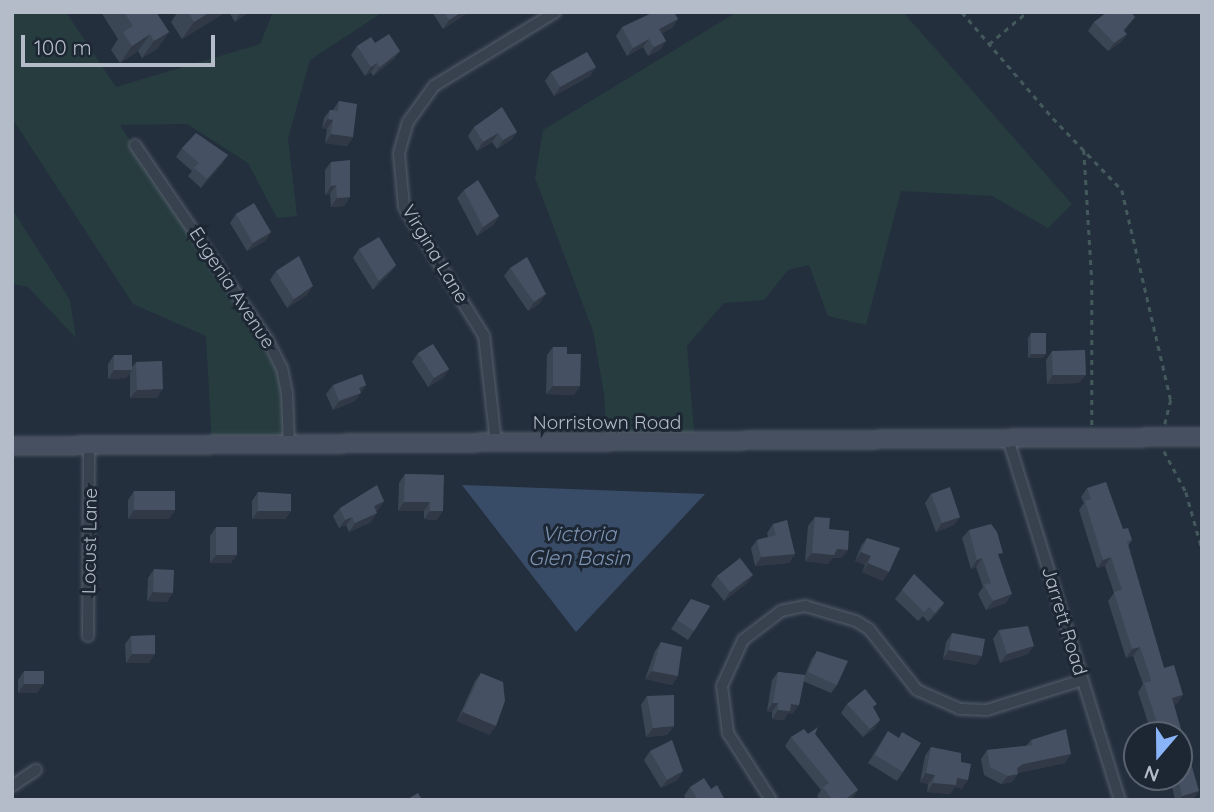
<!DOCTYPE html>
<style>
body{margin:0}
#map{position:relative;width:1214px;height:812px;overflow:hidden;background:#242f3e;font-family:Quicksand,sans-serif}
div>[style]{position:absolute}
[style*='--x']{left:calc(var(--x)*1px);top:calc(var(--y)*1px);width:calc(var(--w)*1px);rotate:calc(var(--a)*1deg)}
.green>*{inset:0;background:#263c3f}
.water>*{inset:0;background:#394c67}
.path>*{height:2.5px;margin-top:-1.25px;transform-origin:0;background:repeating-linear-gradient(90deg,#44595c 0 5px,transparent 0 10px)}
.roads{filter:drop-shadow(0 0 2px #565f6c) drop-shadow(0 0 2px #565f6c)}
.street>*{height:10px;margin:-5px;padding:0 5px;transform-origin:5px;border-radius:5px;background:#38414e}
.secondary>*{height:16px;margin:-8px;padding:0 8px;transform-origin:8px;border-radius:8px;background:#465061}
.wall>*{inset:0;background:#3b4654}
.shaded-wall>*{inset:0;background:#303945}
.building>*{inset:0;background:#455162}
span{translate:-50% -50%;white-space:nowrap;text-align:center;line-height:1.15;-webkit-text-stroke:6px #1d2633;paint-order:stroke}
.street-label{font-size:19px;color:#b4bcc9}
.water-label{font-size:21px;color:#7c92b1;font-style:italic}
.frame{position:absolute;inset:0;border:14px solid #b4bcc9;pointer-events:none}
.north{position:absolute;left:1123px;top:721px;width:70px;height:70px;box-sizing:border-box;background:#1d2633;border:2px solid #59626f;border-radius:50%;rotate:200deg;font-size:19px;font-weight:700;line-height:28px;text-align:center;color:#b4bcc9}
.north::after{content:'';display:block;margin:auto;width:24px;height:32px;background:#8ab4f8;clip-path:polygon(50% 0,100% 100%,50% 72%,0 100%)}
.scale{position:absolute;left:21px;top:35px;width:194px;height:32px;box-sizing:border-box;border:4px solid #b4bcc9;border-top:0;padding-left:9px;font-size:21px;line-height:24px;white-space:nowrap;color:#b4bcc9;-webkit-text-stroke:5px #1d2633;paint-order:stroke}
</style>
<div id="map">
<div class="green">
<div style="clip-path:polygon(12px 12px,66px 12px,116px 87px,260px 44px,273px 12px,383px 12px,310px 60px,288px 138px,297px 216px,277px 218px,248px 163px,187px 124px,120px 125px,285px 383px,283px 446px,212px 446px,206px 336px,133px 304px,12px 118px)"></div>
<div style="clip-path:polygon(737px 12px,903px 12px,1072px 204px,1048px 228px,992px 196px,901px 191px,866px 325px,828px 316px,809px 265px,788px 270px,764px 300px,724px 303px,687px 346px,695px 443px,607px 444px,604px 394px,593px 331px,535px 178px,543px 130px)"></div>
<div style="clip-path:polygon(12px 209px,70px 300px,76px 338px,28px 287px,12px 284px)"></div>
</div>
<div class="water">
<div style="clip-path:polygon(462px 485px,705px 494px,576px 632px)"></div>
</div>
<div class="path">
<div style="--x:962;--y:12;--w:140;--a:49.4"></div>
<div style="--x:1053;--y:118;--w:100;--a:46.2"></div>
<div style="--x:1122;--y:190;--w:216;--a:76.9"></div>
<div style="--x:1171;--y:400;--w:25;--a:104"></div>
<div style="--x:989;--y:44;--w:50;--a:-40.1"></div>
<div style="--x:1084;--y:150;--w:130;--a:86.5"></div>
<div style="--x:1092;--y:280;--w:145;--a:90"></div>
<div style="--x:1164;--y:451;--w:47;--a:61.8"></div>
<div style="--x:1186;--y:492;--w:59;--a:74.3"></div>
</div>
<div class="roads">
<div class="street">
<div style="--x:135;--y:145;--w:237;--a:55.8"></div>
<div style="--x:268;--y:341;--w:30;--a:63"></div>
<div style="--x:282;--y:368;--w:25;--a:79"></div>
<div style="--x:287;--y:393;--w:53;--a:87.8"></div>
<div style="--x:1009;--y:442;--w:375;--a:72.8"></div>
<div style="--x:496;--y:444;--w:109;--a:-96.3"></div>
<div style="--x:484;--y:336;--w:152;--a:-121.8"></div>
<div style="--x:404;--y:207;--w:54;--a:-95.3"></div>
<div style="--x:399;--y:153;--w:32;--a:-74"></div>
<div style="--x:408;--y:122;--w:44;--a:-54.2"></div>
<div style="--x:434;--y:86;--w:142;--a:-31.4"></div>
<div style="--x:88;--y:636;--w:189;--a:-89.7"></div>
<div style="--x:12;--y:786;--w:29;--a:-34"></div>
<div style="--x:771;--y:800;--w:80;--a:-122.7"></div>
<div style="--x:728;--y:733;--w:47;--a:-97.3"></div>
<div style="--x:722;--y:686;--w:51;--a:-65.5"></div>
<div style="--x:743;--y:640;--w:48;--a:-37.3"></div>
<div style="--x:781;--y:611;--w:25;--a:-12"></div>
<div style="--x:805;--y:606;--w:53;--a:16.4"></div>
<div style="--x:856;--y:621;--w:15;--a:32"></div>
<div style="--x:869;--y:629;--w:78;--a:51.8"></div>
<div style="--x:917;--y:690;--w:47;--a:23.8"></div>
<div style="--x:960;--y:709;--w:27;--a:2"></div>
<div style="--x:987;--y:710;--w:100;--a:-17.5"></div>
</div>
<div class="secondary">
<div style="--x:12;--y:446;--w:1190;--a:-0.43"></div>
</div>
</div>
<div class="wall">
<div style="clip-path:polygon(101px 12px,156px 12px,169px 32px,157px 49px,142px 58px,138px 51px,120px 63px,111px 50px,118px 39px)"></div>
<div style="clip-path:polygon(176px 12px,226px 12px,182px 39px,171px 22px,177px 13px)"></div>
<div style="clip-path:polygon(229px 12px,249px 12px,235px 22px)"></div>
<div style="clip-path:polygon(432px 12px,469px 12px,443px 29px)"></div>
<div style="clip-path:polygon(1135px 17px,1124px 31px,1127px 34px,1121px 42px,1108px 51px,1088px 31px,1094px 22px)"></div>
<div style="clip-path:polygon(678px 19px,672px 28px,662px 33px,666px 41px,660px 50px,648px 56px,643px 47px,627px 56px,616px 36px,622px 27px)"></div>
<div style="clip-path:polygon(375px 43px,400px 51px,394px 59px,373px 76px,371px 72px,365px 76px,351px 55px,357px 46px)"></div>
<div style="clip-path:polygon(596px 67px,590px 76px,554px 96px,545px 81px,551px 72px)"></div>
<div style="clip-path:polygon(339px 101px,353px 137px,347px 146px,325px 143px,327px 129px,322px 128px,324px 118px,330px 110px,333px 110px)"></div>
<div style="clip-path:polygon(474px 127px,517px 132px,511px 140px,497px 149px,492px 142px,477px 151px,468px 136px)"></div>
<div style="clip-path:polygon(182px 148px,228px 155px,222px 164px,201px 188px,188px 176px,192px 171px,176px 157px)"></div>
<div style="clip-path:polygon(331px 162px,350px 197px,344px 206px,331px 207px,330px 194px,325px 195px,325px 170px)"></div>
<div style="clip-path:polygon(464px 190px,499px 216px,493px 225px,477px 236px,457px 198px)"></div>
<div style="clip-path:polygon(236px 214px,271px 232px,265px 241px,247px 251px,230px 223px)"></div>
<div style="clip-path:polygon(359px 249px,396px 265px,390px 273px,373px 290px,353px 258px)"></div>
<div style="clip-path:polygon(510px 268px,540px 303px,528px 311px,504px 276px)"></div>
<div style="clip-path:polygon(276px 271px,307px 295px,287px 308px,270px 280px)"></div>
<div style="clip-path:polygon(1031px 333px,1043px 358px,1028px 358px,1028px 338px)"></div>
<div style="clip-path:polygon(553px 347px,567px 354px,580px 386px,574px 395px,546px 394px,547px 355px)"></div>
<div style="clip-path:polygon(1052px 351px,1079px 383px,1047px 384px,1046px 360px)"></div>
<div style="clip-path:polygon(418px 353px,449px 369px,443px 378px,428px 387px,412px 362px)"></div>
<div style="clip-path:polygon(114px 355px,132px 367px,136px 362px,157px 398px,130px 398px,130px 373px,126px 378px,108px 379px,108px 364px)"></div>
<div style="clip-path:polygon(333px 385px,366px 385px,355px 401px,333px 410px,326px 394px)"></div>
<div style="clip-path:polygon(405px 474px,444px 475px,437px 520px,424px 519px,424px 511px,398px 511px,399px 483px)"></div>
<div style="clip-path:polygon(1087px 488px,1132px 540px,1128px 546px,1164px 668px,1177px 704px,1174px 705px,1193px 800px,1175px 800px,1170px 777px,1179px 777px,1179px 735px,1152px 735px,1138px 692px,1143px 684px,1142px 681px,1133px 656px,1126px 658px,1108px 601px,1114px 593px,1105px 566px,1097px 568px,1079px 510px,1084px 503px,1081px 497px)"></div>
<div style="clip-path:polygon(134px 491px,175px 510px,169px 519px,128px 519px,128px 500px)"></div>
<div style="clip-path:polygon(258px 492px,291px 511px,285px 519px,252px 519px,252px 501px)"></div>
<div style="clip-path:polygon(931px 494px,960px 517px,954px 525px,936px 532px,925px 503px)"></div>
<div style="clip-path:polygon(384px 501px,378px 510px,376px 511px,371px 522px,349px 532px,346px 525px,339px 528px,333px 516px,340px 508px)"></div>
<div style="clip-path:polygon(815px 517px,829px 529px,842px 558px,832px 558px,828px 564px,805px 561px,808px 526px)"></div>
<div style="clip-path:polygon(773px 524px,795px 554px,789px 563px,755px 566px,751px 548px,757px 540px,768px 537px,767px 533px)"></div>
<div style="clip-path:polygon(216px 527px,231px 563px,210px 563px,210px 536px)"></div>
<div style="clip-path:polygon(969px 530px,999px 558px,1006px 603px,986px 610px,978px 594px,983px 587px,976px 567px,971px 569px,962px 538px)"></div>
<div style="clip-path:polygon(867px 538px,883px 581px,862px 572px,865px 565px,855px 561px,861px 546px)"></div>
<div style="clip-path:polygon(154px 569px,167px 602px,147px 601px,148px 578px)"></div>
<div style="clip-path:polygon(914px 574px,944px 603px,938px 612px,928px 622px,923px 616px,918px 621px,895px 599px)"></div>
<div style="clip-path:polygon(717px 576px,747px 583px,724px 601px,711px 585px)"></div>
<div style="clip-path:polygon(691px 599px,710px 606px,688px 640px,671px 629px)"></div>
<div style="clip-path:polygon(999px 630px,1028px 654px,1000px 663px,993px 639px)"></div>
<div style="clip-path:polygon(952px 633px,982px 656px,976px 665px,943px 659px,946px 642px)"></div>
<div style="clip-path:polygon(131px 636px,149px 663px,126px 663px,125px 644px)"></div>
<div style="clip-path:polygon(661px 642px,678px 676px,672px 685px,645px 679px,655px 651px)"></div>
<div style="clip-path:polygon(817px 651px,837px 685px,831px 693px,803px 681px,799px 705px,792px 714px,788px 713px,784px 720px,772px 719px,772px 712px,767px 711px,772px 680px,778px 672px,805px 675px,811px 660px)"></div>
<div style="clip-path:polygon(24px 671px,37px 693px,18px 693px,18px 680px)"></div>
<div style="clip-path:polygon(481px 673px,490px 735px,457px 721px,475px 681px)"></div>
<div style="clip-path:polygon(647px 696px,674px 726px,667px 735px,646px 737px,641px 705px)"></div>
<div style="clip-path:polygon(847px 704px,874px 709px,880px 720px,874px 729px,863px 737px,841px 713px)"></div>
<div style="clip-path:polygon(888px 731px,903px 772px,897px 781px,868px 763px)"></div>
<div style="clip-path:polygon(808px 734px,815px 734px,858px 790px,851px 800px,820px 800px,817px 796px,821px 790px,785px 746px,791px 737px)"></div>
<div style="clip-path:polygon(1031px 740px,1065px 763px,1018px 773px,1012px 782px,1001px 784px,984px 775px,981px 759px,987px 750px,1026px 746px)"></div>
<div style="clip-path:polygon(931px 747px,962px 789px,955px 787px,950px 794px,927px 792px,928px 784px,920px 782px,925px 756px)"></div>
<div style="clip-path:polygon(650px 751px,683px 771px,677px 780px,661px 788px,644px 760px)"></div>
<div style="clip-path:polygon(690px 787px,711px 789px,725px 800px,687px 800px,684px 796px)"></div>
</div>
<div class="shaded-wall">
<div style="clip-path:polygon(210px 12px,226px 12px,182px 39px,194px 22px)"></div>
<div style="clip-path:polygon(241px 12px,249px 12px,235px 22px)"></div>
<div style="clip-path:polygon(462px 12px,469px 12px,443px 29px,449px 20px)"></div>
<div style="clip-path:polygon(678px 19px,672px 28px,653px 38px,659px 29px)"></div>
<div style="clip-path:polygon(169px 32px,157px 49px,142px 58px,154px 41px)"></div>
<div style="clip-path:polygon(150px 34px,138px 51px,120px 63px,132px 46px)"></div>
<div style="clip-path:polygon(1127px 34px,1121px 42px,1108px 51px,1114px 43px)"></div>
<div style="clip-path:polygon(649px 39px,643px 47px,627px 56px,633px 48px)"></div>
<div style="clip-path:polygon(666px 41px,660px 50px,648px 56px,654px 47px)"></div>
<div style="clip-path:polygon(400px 51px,394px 59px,373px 76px,380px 67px)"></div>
<div style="clip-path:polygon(377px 63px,371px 72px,365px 76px,371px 67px)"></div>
<div style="clip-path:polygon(596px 67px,590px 76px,554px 96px,560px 87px)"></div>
<div style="clip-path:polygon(328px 119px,333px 120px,327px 129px,322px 128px)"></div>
<div style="clip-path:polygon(517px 132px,511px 140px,497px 149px,503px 140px)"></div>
<div style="clip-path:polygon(498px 133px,492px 142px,477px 151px,483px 142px)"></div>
<div style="clip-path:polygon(331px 134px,353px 137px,347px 146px,325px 143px)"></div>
<div style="clip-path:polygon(228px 155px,222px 164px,201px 188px,207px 179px)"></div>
<div style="clip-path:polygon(336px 185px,330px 194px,325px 195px,331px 186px)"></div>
<div style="clip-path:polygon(350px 197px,344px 206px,331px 207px,337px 198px)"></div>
<div style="clip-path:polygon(499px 216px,493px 225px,477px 236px,483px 227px)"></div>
<div style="clip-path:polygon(271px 232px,265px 241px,247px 251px,253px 243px)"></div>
<div style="clip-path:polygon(396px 265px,390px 273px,373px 290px,379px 281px)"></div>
<div style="clip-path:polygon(313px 286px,307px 295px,287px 308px,294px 299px)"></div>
<div style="clip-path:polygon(546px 294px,540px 303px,528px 311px,534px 302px)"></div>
<div style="clip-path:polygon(1031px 354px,1046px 354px,1043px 358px,1028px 358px)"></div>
<div style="clip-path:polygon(449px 369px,443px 378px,428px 387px,434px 378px)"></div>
<div style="clip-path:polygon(114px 370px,132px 370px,126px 378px,108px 379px)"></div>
<div style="clip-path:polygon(1053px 375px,1086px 375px,1079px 383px,1047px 384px)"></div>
<div style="clip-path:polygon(366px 385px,355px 401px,333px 410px,339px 401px,359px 388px)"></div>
<div style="clip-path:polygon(553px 386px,580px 386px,574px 395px,546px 394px)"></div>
<div style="clip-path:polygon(163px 389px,157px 398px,130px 398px,137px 390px)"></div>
<div style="clip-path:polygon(384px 501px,378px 510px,367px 515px,374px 506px)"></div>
<div style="clip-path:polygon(404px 502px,430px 502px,424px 511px,398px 511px)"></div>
<div style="clip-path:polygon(134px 510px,175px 510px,169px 519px,128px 519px)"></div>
<div style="clip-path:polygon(258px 511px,291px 511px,285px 519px,252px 519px)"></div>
<div style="clip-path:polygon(430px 511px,443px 511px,437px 520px,424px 519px)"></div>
<div style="clip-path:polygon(377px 513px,371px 522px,349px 532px,355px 523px)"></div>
<div style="clip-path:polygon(352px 517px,346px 525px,339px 528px,345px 520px)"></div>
<div style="clip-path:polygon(960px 517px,954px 525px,936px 532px,942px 523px)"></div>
<div style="clip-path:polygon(837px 549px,848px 550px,842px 558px,832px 558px,828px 564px,805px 561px,812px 553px)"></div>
<div style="clip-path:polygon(861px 552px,871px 556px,865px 565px,855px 561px)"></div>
<div style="clip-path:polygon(795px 554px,789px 563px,755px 566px,761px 557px)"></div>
<div style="clip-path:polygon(216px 555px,237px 555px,231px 563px,210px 563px)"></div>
<div style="clip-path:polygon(1111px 557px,1105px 566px,1097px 568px,1103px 560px)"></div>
<div style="clip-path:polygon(982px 558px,976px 567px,971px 569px,977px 560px)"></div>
<div style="clip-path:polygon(868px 563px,889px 572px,883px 581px,862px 572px)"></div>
<div style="clip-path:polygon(753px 575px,747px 583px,724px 601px,730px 592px)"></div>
<div style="clip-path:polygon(153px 592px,173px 593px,167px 602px,147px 601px)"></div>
<div style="clip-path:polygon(1012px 594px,1006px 603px,986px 610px,993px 601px)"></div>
<div style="clip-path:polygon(944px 603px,938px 612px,928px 622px,935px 613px)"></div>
<div style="clip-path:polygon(1034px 646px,1028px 654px,1000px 663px,1007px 654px)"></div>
<div style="clip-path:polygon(1140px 647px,1133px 656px,1126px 658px,1132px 649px)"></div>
<div style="clip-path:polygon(949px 650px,982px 656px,976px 665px,943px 659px)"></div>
<div style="clip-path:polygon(132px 654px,155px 654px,149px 663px,126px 663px)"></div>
<div style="clip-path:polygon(652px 671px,678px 676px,672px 685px,645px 679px)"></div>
<div style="clip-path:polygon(24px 684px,44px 684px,37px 693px,18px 693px)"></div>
<div style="clip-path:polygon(1183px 695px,1177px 704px,1166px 707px,1172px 698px)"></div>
<div style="clip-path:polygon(773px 703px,778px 703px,772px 712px,767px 711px)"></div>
<div style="clip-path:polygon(791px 704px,799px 705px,792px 714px,788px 713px,784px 720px,772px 719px,778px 710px)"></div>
<div style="clip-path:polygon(463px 712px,496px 726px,490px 735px,457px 721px)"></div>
<div style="clip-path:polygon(880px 720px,874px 729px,863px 737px,870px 729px)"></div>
<div style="clip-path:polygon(674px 726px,667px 735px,646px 737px,653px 728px)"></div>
<div style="clip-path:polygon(1071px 754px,1065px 763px,1017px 773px,1012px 782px,1001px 784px,1008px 776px,1023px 764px)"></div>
<div style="clip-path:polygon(683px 771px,677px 780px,661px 788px,667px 780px)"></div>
<div style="clip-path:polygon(926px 773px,935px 775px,928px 784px,920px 782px)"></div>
<div style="clip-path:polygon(957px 778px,968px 780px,962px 789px,955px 787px,950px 794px,927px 792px,933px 783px)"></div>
<div style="clip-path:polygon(858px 790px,851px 800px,844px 800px)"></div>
<div style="clip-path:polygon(1199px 791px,1193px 800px,1179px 800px,1182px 796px)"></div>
</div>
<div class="building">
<div style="clip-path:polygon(124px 12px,156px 12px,169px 32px,154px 41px,150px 34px,132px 46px,123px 32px,133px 26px)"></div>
<div style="clip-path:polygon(188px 12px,210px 12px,194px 22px)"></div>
<div style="clip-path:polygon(444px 12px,462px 12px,449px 20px)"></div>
<div style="clip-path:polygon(654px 12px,674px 12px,678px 19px,659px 29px,666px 41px,654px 47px,649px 39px,633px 48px,622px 27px)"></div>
<div style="clip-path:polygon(1107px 12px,1131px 12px,1135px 17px,1123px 30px,1127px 34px,1114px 43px,1094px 22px)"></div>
<div style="clip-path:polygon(389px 34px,400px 51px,380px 67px,377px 63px,371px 67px,357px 46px,371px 37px,375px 43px)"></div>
<div style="clip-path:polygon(587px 52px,596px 67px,560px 87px,551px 72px)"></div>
<div style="clip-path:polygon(339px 101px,357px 104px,353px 137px,331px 134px,333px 120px,328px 119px,330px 110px,338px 111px)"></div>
<div style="clip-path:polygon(502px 107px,517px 132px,503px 140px,498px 133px,483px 142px,474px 127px)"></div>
<div style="clip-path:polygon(196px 133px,228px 155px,207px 179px,194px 168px,199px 163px,182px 148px)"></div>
<div style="clip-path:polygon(350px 160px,350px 197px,337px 198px,336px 185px,331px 186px,331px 162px)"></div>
<div style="clip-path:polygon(478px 180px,499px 216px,483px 227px,464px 190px)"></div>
<div style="clip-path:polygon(254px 203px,271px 232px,253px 243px,236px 214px)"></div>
<div style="clip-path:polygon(379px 237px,396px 265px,379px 281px,359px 249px)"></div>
<div style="clip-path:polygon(299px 256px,313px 286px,294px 299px,276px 271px)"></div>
<div style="clip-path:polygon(527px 257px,546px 294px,534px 302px,510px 268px)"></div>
<div style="clip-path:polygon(1031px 333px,1046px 333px,1046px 354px,1031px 354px)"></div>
<div style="clip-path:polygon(433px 344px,449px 369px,434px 378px,418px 353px)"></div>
<div style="clip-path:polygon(553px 347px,567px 347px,567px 354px,581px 354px,580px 386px,553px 386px)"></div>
<div style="clip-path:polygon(1085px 350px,1086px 375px,1053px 375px,1052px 351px)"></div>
<div style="clip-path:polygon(114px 355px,132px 355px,132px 370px,114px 370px)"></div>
<div style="clip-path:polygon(162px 361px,163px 389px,137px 390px,136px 362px)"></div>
<div style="clip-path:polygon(362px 374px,366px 385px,359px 388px,361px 393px,339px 401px,333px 385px)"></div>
<div style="clip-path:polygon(405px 474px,444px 475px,443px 511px,430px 511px,430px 502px,404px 502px)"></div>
<div style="clip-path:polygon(1106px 482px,1123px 529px,1128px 528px,1132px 540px,1127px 541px,1164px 668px,1174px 665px,1183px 695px,1172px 698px,1199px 791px,1182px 796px,1178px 777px,1179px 777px,1179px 735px,1161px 735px,1144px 683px,1151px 681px,1149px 673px,1140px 647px,1132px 649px,1114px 592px,1122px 590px,1111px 557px,1103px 560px,1085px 501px,1091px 499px,1087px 488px)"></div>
<div style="clip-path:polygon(377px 485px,384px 501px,374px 506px,377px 513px,355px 523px,352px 517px,345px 520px,340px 508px)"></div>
<div style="clip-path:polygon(950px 487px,960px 517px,942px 523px,931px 494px)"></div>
<div style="clip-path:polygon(134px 491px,175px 491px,175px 510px,134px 510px)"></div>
<div style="clip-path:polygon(258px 492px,291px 494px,291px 511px,258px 511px)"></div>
<div style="clip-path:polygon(815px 517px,830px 518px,829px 529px,849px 531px,848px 550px,837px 549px,834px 555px,812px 553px)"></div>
<div style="clip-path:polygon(787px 520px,795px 554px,761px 557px,757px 540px,776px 535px,773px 524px)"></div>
<div style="clip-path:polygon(991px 524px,997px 532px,1003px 553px,998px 554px,1012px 594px,993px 601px,984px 585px,991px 583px,982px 558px,977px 560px,969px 530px)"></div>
<div style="clip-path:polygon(216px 527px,237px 527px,237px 555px,216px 555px)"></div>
<div style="clip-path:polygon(867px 538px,900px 548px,889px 572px,868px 563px,871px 556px,861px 552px)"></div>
<div style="clip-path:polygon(740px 558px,753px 575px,730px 592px,717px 576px)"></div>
<div style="clip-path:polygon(154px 569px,174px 570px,173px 593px,153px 592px)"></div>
<div style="clip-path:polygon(914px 574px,944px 603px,935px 613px,929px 607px,924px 612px,902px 590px)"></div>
<div style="clip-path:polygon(691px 599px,710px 606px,694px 631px,677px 620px)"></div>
<div style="clip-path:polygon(1028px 626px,1034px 646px,1007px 654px,999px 630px)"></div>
<div style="clip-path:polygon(952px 633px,985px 639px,982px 656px,949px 650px)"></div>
<div style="clip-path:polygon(155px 635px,155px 654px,132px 654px,131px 636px)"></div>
<div style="clip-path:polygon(661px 642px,682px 647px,678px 676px,652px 671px)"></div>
<div style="clip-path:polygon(817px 651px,848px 661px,837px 685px,808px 672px)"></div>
<div style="clip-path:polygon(24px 671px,44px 671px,44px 684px,24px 684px)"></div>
<div style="clip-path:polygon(778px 672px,805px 675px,799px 705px,791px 704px,790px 711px,778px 710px,778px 703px,773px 703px)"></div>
<div style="clip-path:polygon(481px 673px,503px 682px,505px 701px,496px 726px,463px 712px)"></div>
<div style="clip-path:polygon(865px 689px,877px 704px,873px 707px,880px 720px,870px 729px,847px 704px)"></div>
<div style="clip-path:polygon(674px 695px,674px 726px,653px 728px,647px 696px)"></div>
<div style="clip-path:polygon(818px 727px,815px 734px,858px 790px,844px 800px,832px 800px,823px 787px,829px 783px,791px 737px,804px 729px,808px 734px)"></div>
<div style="clip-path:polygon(1066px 729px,1071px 754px,1023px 764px,1017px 768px,1018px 774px,1008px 776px,990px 767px,987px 750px,1033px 745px,1031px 740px)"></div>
<div style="clip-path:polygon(888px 731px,899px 738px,902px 732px,921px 743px,903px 772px,875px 755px)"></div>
<div style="clip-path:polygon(672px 740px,683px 771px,667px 780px,650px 751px)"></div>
<div style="clip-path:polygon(931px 747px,961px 753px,961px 762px,971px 764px,968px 780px,957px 778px,956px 785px,933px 783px,935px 775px,926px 773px)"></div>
<div style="clip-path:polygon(704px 778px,711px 789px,717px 785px,725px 800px,698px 800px,690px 787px)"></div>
<div style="clip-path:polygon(418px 793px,422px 800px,406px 800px)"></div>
</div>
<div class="street-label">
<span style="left:435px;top:254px;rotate:59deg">Virgina Lane</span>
<span style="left:232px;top:288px;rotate:57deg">Eugenia Avenue</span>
<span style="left:607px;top:423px">Norristown Road</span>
<span style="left:90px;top:541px;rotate:-89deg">Locust Lane</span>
<span style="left:1064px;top:621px;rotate:73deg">Jarrett Road</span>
</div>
<div class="water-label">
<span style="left:579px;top:545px">Victoria<br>Glen Basin</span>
</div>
<div class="frame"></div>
<div class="north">N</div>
<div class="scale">100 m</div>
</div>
